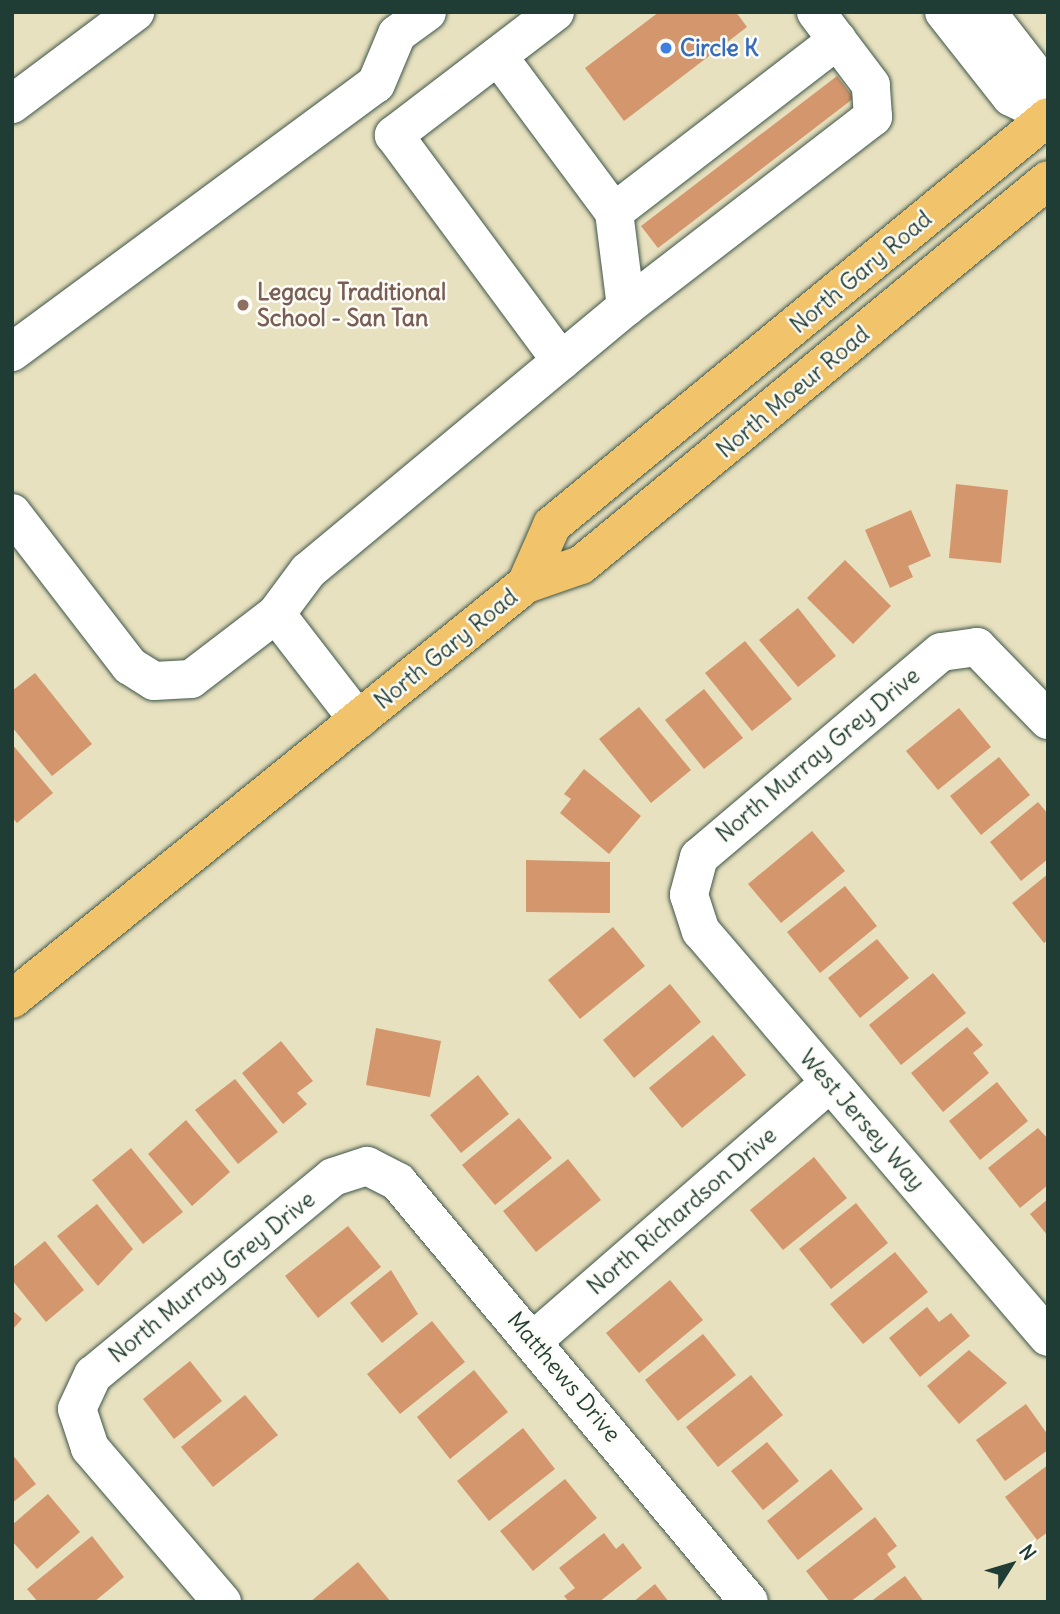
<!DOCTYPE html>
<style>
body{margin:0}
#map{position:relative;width:1060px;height:1614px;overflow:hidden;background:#e8e1bf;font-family:Delius,sans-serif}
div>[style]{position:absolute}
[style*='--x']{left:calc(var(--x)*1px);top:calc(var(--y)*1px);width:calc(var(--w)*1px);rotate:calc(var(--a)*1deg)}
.building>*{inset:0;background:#d3966d}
.roads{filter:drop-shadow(0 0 2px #3d5649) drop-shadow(0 0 2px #3d5649)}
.minor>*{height:38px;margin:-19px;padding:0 19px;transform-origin:19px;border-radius:19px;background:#fff}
.major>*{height:38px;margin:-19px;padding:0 19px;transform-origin:19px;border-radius:19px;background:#f1c36a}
.dots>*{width:19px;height:19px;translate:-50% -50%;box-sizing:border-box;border:4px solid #fdfcf7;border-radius:50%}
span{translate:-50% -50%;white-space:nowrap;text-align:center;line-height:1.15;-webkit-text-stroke:5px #fdfcf7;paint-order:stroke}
.shop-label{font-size:23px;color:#366cbe;font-weight:700}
.left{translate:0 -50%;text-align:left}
.street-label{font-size:23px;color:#1f3d34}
.education-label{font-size:23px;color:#785e54;font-weight:700}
.frame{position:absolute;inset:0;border:14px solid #1f3d34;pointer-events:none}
.north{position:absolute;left:976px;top:1530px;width:70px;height:70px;-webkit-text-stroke:5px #fdfcf7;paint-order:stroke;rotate:53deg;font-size:19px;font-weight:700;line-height:28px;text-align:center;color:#1f3d34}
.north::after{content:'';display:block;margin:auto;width:24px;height:32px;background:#1f3d34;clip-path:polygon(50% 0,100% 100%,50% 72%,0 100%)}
</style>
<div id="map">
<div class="building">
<div style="clip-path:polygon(659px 12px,736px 12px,747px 27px,624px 121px,585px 68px)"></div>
<div style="clip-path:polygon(837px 76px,854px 98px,658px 248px,641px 226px)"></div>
<div style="clip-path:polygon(956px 484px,1008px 490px,1001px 563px,949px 558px)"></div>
<div style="clip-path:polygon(911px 510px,931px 556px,908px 566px,913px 577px,890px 588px,865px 530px)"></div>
<div style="clip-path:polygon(845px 560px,891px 606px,853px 644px,807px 598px)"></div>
<div style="clip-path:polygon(798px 608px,836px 656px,798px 687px,759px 640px)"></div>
<div style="clip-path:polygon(745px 641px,792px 699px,752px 731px,705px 673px)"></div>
<div style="clip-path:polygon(35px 673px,92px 744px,52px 776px,12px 727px,12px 691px)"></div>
<div style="clip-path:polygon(704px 689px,743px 738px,704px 769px,665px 720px)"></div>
<div style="clip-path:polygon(639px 707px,691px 770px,651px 803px,599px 739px)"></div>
<div style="clip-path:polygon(959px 708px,991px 747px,938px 790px,906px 751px)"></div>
<div style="clip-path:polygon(12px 744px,53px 793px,17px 823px,12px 817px)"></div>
<div style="clip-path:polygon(999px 757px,1030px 795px,981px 835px,950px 796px)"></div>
<div style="clip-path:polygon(584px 769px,641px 816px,609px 854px,560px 813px,571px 799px,564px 794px)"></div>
<div style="clip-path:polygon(1038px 802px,1048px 814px,1048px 859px,1021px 881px,990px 842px)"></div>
<div style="clip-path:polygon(812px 831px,845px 871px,781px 923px,748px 884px)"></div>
<div style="clip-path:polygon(526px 860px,610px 862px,610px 913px,526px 912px)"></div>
<div style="clip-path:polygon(1048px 874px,1048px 940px,1044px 943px,1012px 903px)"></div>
<div style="clip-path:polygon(845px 886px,877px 926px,820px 973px,787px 932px)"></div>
<div style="clip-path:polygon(613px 927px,645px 966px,580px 1019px,548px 980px)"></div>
<div style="clip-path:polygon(877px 939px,909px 978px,860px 1018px,828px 978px)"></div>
<div style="clip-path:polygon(933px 973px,966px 1013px,901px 1065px,869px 1025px)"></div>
<div style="clip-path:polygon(670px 984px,701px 1022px,634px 1078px,603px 1040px)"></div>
<div style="clip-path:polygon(967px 1027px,983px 1045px,973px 1053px,989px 1073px,943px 1112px,911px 1073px)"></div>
<div style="clip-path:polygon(376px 1028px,441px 1041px,430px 1097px,366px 1085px)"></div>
<div style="clip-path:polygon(713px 1035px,746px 1075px,682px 1128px,649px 1088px)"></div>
<div style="clip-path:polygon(281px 1041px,313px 1081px,297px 1093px,307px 1104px,283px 1124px,242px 1073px)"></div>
<div style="clip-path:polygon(478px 1075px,509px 1114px,461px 1153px,430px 1115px)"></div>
<div style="clip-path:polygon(235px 1079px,278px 1132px,238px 1164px,195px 1110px)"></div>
<div style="clip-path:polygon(997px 1082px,1028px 1121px,980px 1160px,949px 1121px)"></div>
<div style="clip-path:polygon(519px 1118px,552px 1158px,495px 1205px,462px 1165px)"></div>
<div style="clip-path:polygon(186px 1120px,230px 1172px,192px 1206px,148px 1154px)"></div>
<div style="clip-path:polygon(1038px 1128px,1048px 1139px,1048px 1185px,1020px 1208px,988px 1168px)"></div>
<div style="clip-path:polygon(131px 1148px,183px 1212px,143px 1244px,92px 1180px)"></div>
<div style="clip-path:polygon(814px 1157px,847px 1198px,783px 1250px,750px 1210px)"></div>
<div style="clip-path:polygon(568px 1159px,601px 1200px,536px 1252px,503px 1211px)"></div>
<div style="clip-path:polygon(1048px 1199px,1048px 1236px,1030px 1214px)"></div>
<div style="clip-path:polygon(856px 1203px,888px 1243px,831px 1289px,799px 1249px)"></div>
<div style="clip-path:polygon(97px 1204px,133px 1249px,98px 1286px,57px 1236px)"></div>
<div style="clip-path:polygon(348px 1226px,381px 1267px,318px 1318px,285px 1276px)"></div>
<div style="clip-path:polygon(45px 1241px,84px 1290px,46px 1322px,12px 1280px,12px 1268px)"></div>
<div style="clip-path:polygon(895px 1252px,928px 1292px,863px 1344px,830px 1304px)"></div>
<div style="clip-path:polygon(391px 1270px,418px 1314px,382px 1343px,350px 1303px)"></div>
<div style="clip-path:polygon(670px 1280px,703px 1320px,639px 1373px,606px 1333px)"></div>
<div style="clip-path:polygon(927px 1307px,939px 1322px,951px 1313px,970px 1336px,920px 1377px,889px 1338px)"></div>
<div style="clip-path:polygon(12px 1310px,22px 1319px,12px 1330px)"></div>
<div style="clip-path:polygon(432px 1321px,465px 1362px,400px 1414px,367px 1374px)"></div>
<div style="clip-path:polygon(703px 1334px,736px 1375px,678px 1421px,645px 1380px)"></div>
<div style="clip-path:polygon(969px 1350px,1007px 1383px,959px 1424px,927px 1386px)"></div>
<div style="clip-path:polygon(190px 1361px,222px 1401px,174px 1439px,143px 1399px)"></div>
<div style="clip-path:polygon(474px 1370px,508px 1412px,450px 1459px,417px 1417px)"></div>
<div style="clip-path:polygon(751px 1375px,783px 1415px,718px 1467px,686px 1427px)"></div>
<div style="clip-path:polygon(245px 1395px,278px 1435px,213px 1487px,181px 1447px)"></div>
<div style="clip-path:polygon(1026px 1404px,1048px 1435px,1048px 1450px,1005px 1481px,976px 1440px)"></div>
<div style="clip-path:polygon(523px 1428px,555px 1469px,489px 1521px,457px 1481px)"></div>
<div style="clip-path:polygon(767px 1442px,799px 1481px,763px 1510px,731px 1471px)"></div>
<div style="clip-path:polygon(12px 1454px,36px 1484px,12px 1503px)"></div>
<div style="clip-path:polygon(1048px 1465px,1048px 1532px,1037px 1540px,1005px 1497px)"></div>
<div style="clip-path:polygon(831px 1469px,863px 1509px,798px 1560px,767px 1521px)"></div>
<div style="clip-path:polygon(565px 1479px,597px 1518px,533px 1571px,500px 1531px)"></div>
<div style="clip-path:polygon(48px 1494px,80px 1532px,37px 1569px,12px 1541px,12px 1525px)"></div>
<div style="clip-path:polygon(875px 1517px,897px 1546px,887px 1554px,896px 1567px,850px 1602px,830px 1602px,806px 1571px)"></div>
<div style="clip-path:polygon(604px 1533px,616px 1549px,623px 1543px,642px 1568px,599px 1602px,569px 1602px,564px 1596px,575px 1588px,559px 1568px)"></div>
<div style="clip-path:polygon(92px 1536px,124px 1577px,94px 1602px,38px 1602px,27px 1589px)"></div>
<div style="clip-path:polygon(358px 1562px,391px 1602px,310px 1602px)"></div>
<div style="clip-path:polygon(905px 1576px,924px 1602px,870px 1602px)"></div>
<div style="clip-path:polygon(655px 1584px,669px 1602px,633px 1602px)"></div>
</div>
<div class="roads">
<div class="minor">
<div style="--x:555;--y:12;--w:203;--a:142.6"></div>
<div style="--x:394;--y:135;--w:281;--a:53.5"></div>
<div style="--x:944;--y:12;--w:108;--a:51.8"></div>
<div style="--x:1011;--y:97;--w:41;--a:25.9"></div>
<div style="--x:987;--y:12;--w:78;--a:52.3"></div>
<div style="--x:1035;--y:74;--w:38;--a:70"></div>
<div style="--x:498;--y:56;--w:194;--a:53.4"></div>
<div style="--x:12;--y:104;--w:154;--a:-36.8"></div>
<div style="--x:626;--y:307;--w:312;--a:-37.6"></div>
<div style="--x:873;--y:117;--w:32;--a:-94"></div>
<div style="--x:871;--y:85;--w:56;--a:-127.1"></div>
<div style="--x:12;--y:352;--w:452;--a:-36.4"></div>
<div style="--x:376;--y:84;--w:54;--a:-67.2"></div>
<div style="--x:397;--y:34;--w:37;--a:-36"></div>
<div style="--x:12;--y:513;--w:193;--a:52.4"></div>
<div style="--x:130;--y:666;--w:28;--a:32"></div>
<div style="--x:154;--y:681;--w:37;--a:-3"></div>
<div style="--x:191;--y:679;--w:107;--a:-37.4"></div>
<div style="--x:358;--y:720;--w:134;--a:-127.7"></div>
<div style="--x:276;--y:614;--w:54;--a:-53.3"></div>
<div style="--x:308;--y:571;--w:413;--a:-39.7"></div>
<div style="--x:626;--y:307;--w:96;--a:-97.2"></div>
<div style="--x:614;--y:212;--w:282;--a:-37.6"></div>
<div style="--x:837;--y:40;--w:35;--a:-127"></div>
<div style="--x:1048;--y:720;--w:102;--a:-134.2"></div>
<div style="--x:977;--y:647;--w:36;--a:172"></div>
<div style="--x:941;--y:652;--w:317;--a:139.7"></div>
<div style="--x:699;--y:857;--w:39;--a:105"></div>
<div style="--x:689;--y:895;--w:38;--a:72"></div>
<div style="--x:701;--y:931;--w:534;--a:49.48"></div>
<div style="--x:534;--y:1340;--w:392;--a:-41"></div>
<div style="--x:222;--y:1602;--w:203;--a:-130.6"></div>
<div style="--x:90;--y:1448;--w:41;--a:-108.4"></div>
<div style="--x:77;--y:1409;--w:38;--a:-65"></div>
<div style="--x:93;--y:1375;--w:311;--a:-39.5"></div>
<div style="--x:333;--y:1177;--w:36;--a:-18"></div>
<div style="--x:367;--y:1166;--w:35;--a:27"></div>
<div style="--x:398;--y:1182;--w:547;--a:50.11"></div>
</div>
<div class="major">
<div style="--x:526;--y:584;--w:58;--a:-19.1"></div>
<div style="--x:581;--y:565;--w:605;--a:-39.5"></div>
<div style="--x:12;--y:999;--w:661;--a:-38.92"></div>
<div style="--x:526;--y:584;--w:64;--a:-66.2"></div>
<div style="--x:552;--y:525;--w:642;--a:-39.44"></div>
</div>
</div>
<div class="dots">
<div style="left:666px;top:48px;background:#3f7fe0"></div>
<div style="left:243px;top:305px;background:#8d6e63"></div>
</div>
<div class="shop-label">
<span class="left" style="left:680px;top:48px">Circle K</span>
</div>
<div class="street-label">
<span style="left:861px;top:272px;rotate:-40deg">North Gary Road</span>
<span style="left:793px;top:392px;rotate:-40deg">North Moeur Road</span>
<span style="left:446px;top:649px;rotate:-39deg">North Gary Road</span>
<span style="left:818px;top:755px;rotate:-40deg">North Murray Grey Drive</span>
<span style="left:862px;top:1120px;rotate:49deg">West Jersey Way</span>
<span style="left:682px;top:1211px;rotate:-41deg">North Richardson Drive</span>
<span style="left:212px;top:1277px;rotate:-39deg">North Murray Grey Drive</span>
<span style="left:564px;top:1377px;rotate:50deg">Matthews Drive</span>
</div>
<div class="education-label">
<span class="left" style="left:257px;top:305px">Legacy Traditional<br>School - San Tan</span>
</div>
<div class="frame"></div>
<div class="north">N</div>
</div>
